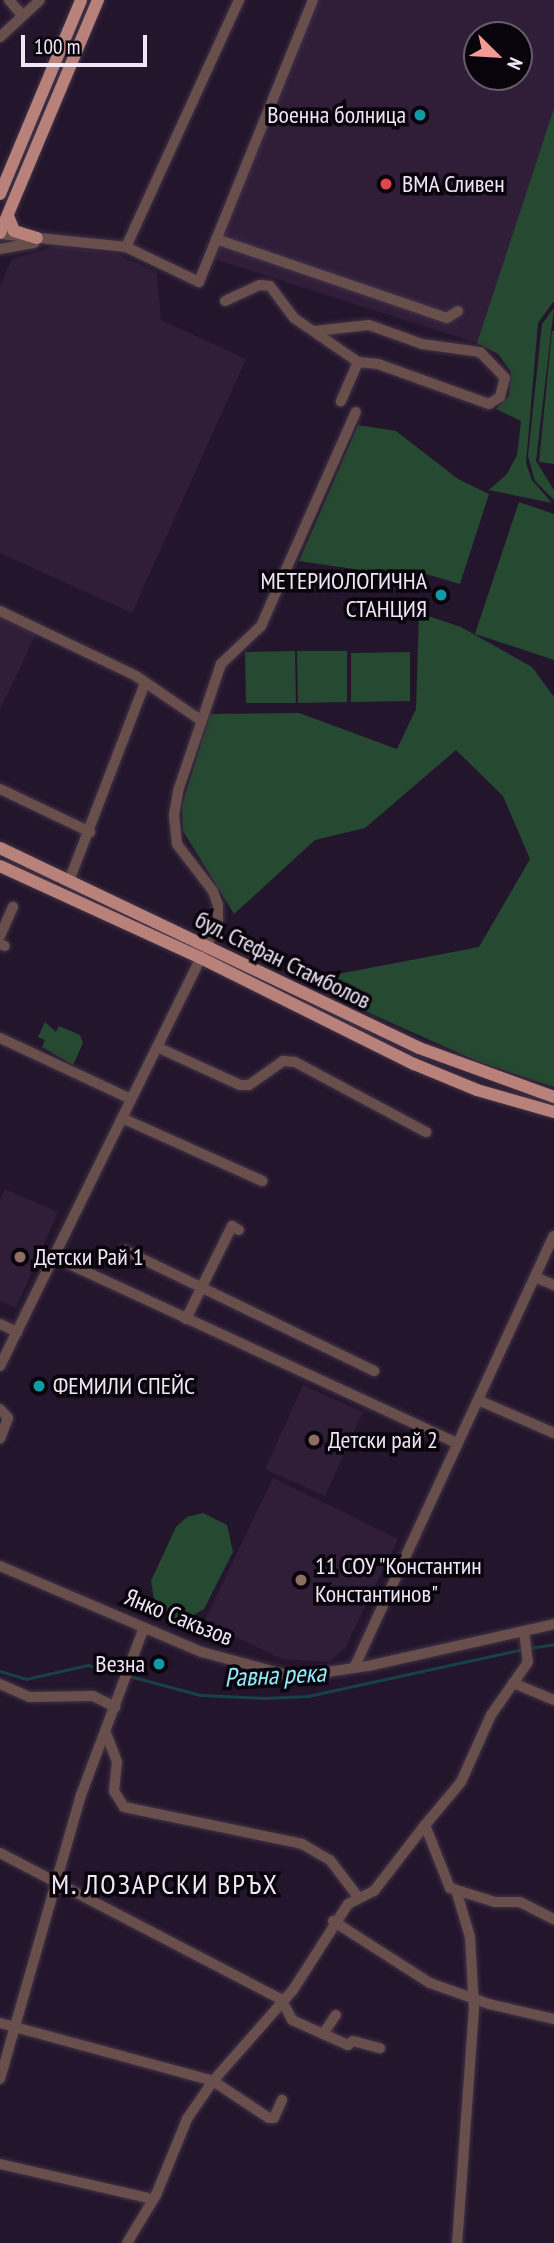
<!DOCTYPE html>
<meta charset="utf-8">
<style>
body{margin:0}
#map{position:relative;width:554px;height:2243px;overflow:hidden;background:#23152b;font-family:"PT Sans Narrow",sans-serif}
div>[style]{position:absolute}
[style*='--x']{left:calc(var(--x)*1px);top:calc(var(--y)*1px);width:calc(var(--w)*1px);rotate:calc(var(--a)*1deg)}
.built>*{inset:0;background:#301e39}
.green>*{inset:0;background:#264931}
.stream>*{height:2.5px;margin:-1.25px;padding:0 1.25px;transform-origin:1.25px;border-radius:1.25px;background:#174149}
.roads{filter:drop-shadow(0 0 2px #403247) drop-shadow(0 0 2px #403247)}
.minor>*{height:10px;margin:-5px;padding:0 5px;transform-origin:5px;border-radius:5px;background:#694f4c}
.major>*{height:12px;margin:-6px;padding:0 6px;transform-origin:6px;border-radius:6px;background:#b8827b}
.dots>*{width:19px;height:19px;translate:-50% -50%;box-sizing:border-box;border:4px solid #09040c;border-radius:50%}
span{translate:-50% -50%;white-space:nowrap;text-align:center;line-height:1.15;-webkit-text-stroke:7px #09040c;paint-order:stroke}
.poi-label{font-size:24px;color:#f0e6f6}
.right{translate:-100% -50%;text-align:right}
.left{translate:0 -50%;text-align:left}
.street-label{font-size:24px;color:#f0e6f6}
.water-label{font-size:26px;color:#93ecfd;font-style:italic}
.quarter-label{font-size:28px;color:#f0e6f6;letter-spacing:2px}
.north{position:absolute;left:463px;top:21px;width:70px;height:70px;box-sizing:border-box;background:#09040c;border:2px solid #655e6a;border-radius:50%;rotate:114deg;font-size:19px;font-weight:700;line-height:28px;text-align:center;color:#f0e6f6}
.north::after{content:'';display:block;margin:auto;width:24px;height:32px;background:#f59b96;clip-path:polygon(50% 0,100% 100%,50% 72%,0 100%)}
.scale{position:absolute;left:21px;top:35px;width:126px;height:32px;box-sizing:border-box;border:4px solid #f0e6f6;border-top:0;padding-left:9px;font-size:21px;line-height:24px;white-space:nowrap;color:#f0e6f6;-webkit-text-stroke:5px #09040c;paint-order:stroke}
</style>
<div id="map">
<div class="built">
<div style="clip-path:polygon(evenodd,314px 0,554px 0,554px 108px,477px 343px,214px 259px,314px 0,477px 35px,519px 35px,519px 77px,477px 77px,477px 35px)"></div>
<div style="clip-path:polygon(56px 246px,117px 254px,157px 272px,161px 320px,246px 359px,132px 613px,0 553px,0 286px,12px 259px)"></div>
<div style="clip-path:polygon(0 617px,36px 634px,0 710px)"></div>
<div style="clip-path:polygon(5px 1189px,58px 1212px,16px 1308px,0 1301px,0 1200px)"></div>
<div style="clip-path:polygon(303px 1385px,363px 1412px,325px 1496px,265px 1469px)"></div>
<div style="clip-path:polygon(273px 1478px,398px 1539px,345px 1648px,329px 1662px,282px 1659px,204px 1622px)"></div>
</div>
<div class="green">
<div style="clip-path:polygon(554px 108px,554px 301px,538px 323px,526px 463px,532px 480px,552px 503px,489px 490px,507px 474px,517px 455px,521px 421px,496px 409px,509px 396px,511px 372px,498px 354px,477px 343px)"></div>
<div style="clip-path:polygon(554px 308px,536px 461px,554px 490px,554px 500px,535px 481px,528px 456px,542px 324px)"></div>
<div style="clip-path:polygon(552px 331px,554px 331px,554px 464px,539px 462px)"></div>
<div style="clip-path:polygon(358px 425px,396px 431px,458px 479px,489px 494px,460px 584px,426px 574px,408px 577px,299px 561px)"></div>
<div style="clip-path:polygon(519px 502px,554px 514px,554px 660px,475px 634px)"></div>
<div style="clip-path:polygon(419px 613px,461px 627px,532px 667px,554px 697px,554px 1087px,479px 1062px,329px 995px,338px 974px,479px 947px,530px 859px,503px 796px,456px 750px,365px 828px,315px 840px,234px 914px,183px 831px,182px 805px,210px 714px,299px 713px,397px 749px,416px 709px)"></div>
<div style="clip-path:polygon(295px 651px,296px 703px,246px 703px,245px 652px)"></div>
<div style="clip-path:polygon(297px 651px,347px 651px,347px 702px,298px 703px)"></div>
<div style="clip-path:polygon(410px 652px,410px 701px,351px 702px,351px 653px)"></div>
<div style="clip-path:polygon(45px 1022px,56px 1032px,59px 1026px,80px 1035px,83px 1043px,73px 1065px,42px 1047px,45px 1040px,38px 1037px)"></div>
<div style="clip-path:polygon(203px 1513px,227px 1525px,233px 1552px,204px 1609px,187px 1619px,173px 1618px,155px 1605px,151px 1581px,176px 1527px,187px 1517px)"></div>
</div>
<div class="stream">
<div style="--x:530;--y:1648;--w:24;--a:-9"></div>
<div style="--x:0;--y:1671;--w:27;--a:17"></div>
<div style="--x:26;--y:1679;--w:64;--a:-12.7"></div>
<div style="--x:88;--y:1665;--w:117;--a:14.9"></div>
<div style="--x:201;--y:1695;--w:64;--a:2.7"></div>
<div style="--x:265;--y:1698;--w:43;--a:-2.7"></div>
<div style="--x:308;--y:1696;--w:220;--a:-12.3"></div>
</div>
<div class="roads">
<div class="minor">
<div style="--x:9;--y:0;--w:21;--a:49"></div>
<div style="--x:0;--y:37;--w:54;--a:-42.8"></div>
<div style="--x:0;--y:234;--w:127;--a:5.9"></div>
<div style="--x:126;--y:247;--w:81;--a:25.6"></div>
<div style="--x:199;--y:282;--w:304;--a:-68"></div>
<div style="--x:216;--y:239;--w:244;--a:18.9"></div>
<div style="--x:447;--y:318;--w:13;--a:-32"></div>
<div style="--x:126;--y:247;--w:272;--a:-65.4"></div>
<div style="--x:0;--y:249;--w:35;--a:-10"></div>
<div style="--x:225;--y:301;--w:38;--a:-25"></div>
<div style="--x:260;--y:285;--w:10;--a:6"></div>
<div style="--x:270;--y:286;--w:40;--a:53"></div>
<div style="--x:294;--y:318;--w:78;--a:34.5"></div>
<div style="--x:358;--y:362;--w:43;--a:113.6"></div>
<div style="--x:315;--y:331;--w:54;--a:-6.3"></div>
<div style="--x:369;--y:325;--w:56;--a:19.7"></div>
<div style="--x:422;--y:344;--w:59;--a:7.9"></div>
<div style="--x:480;--y:352;--w:36;--a:46"></div>
<div style="--x:505;--y:378;--w:20;--a:105"></div>
<div style="--x:500;--y:397;--w:13;--a:148"></div>
<div style="--x:489;--y:404;--w:118;--a:-160.2"></div>
<div style="--x:378;--y:364;--w:20;--a:-174"></div>
<div style="--x:0;--y:611;--w:151;--a:25.5"></div>
<div style="--x:136;--y:676;--w:76;--a:34.3"></div>
<div style="--x:0;--y:789;--w:100;--a:25.5"></div>
<div style="--x:69;--y:881;--w:212;--a:-69"></div>
<div style="--x:0;--y:936;--w:32;--a:-66"></div>
<div style="--x:0;--y:944;--w:5;--a:22"></div>
<div style="--x:207;--y:945;--w:26;--a:-65"></div>
<div style="--x:218;--y:921;--w:16;--a:-90"></div>
<div style="--x:218;--y:905;--w:15;--a:-110"></div>
<div style="--x:213;--y:891;--w:59;--a:-127.5"></div>
<div style="--x:177;--y:844;--w:29;--a:-96"></div>
<div style="--x:174;--y:815;--w:27;--a:-80"></div>
<div style="--x:179;--y:788;--w:131;--a:-71.3"></div>
<div style="--x:221;--y:664;--w:55;--a:-43.5"></div>
<div style="--x:261;--y:626;--w:234;--a:-66.1"></div>
<div style="--x:0;--y:1038;--w:145;--a:25"></div>
<div style="--x:157;--y:1047;--w:91;--a:24.6"></div>
<div style="--x:240;--y:1085;--w:9;--a:0"></div>
<div style="--x:249;--y:1085;--w:42;--a:-35.2"></div>
<div style="--x:283;--y:1061;--w:12;--a:5"></div>
<div style="--x:295;--y:1062;--w:149;--a:28.1"></div>
<div style="--x:122;--y:1118;--w:154;--a:24.2"></div>
<div style="--x:124;--y:1250;--w:278;--a:25.8"></div>
<div style="--x:54;--y:1257;--w:445;--a:24.8"></div>
<div style="--x:535;--y:1277;--w:21;--a:23"></div>
<div style="--x:186;--y:1319;--w:104;--a:-63.7"></div>
<div style="--x:232;--y:1226;--w:8;--a:30"></div>
<div style="--x:0;--y:1324;--w:19;--a:25"></div>
<div style="--x:0;--y:1366;--w:455;--a:-63.8"></div>
<div style="--x:478;--y:1400;--w:83;--a:23.5"></div>
<div style="--x:0;--y:1409;--w:12;--a:48"></div>
<div style="--x:8;--y:1418;--w:22;--a:111"></div>
<div style="--x:0;--y:1566;--w:220;--a:23.1"></div>
<div style="--x:202;--y:1652;--w:95;--a:15.2"></div>
<div style="--x:294;--y:1677;--w:75;--a:-8.5"></div>
<div style="--x:368;--y:1666;--w:191;--a:-12.7"></div>
<div style="--x:524;--y:1631;--w:31;--a:83"></div>
<div style="--x:528;--y:1662;--w:65;--a:124.9"></div>
<div style="--x:491;--y:1715;--w:73;--a:114.1"></div>
<div style="--x:461;--y:1782;--w:56;--a:129.9"></div>
<div style="--x:425;--y:1825;--w:68;--a:68.4"></div>
<div style="--x:450;--y:1888;--w:47;--a:17.3"></div>
<div style="--x:495;--y:1902;--w:25;--a:0"></div>
<div style="--x:520;--y:1902;--w:38;--a:27"></div>
<div style="--x:354;--y:1668;--w:476;--a:-65.2"></div>
<div style="--x:513;--y:1683;--w:44;--a:22.5"></div>
<div style="--x:0;--y:1684;--w:32;--a:24"></div>
<div style="--x:29;--y:1697;--w:64;--a:-0.9"></div>
<div style="--x:93;--y:1696;--w:25;--a:26"></div>
<div style="--x:106;--y:1733;--w:31;--a:69"></div>
<div style="--x:117;--y:1762;--w:29;--a:96"></div>
<div style="--x:114;--y:1791;--w:19;--a:58"></div>
<div style="--x:124;--y:1807;--w:182;--a:11.7"></div>
<div style="--x:302;--y:1844;--w:32;--a:30"></div>
<div style="--x:330;--y:1860;--w:48;--a:52.7"></div>
<div style="--x:0;--y:1853;--w:317;--a:27.5"></div>
<div style="--x:281;--y:1999;--w:24;--a:62"></div>
<div style="--x:292;--y:2020;--w:61;--a:24.1"></div>
<div style="--x:348;--y:2045;--w:6;--a:-39"></div>
<div style="--x:353;--y:2041;--w:28;--a:15"></div>
<div style="--x:456;--y:1890;--w:49;--a:73.4"></div>
<div style="--x:470;--y:1937;--w:71;--a:86.8"></div>
<div style="--x:474;--y:2008;--w:236;--a:94.1"></div>
<div style="--x:333;--y:1921;--w:115;--a:32.6"></div>
<div style="--x:430;--y:1983;--w:63;--a:19.6"></div>
<div style="--x:489;--y:2004;--w:67;--a:13"></div>
<div style="--x:0;--y:2023;--w:221;--a:15.2"></div>
<div style="--x:213;--y:2081;--w:67;--a:33.5"></div>
<div style="--x:269;--y:2118;--w:5;--a:0"></div>
<div style="--x:274;--y:2118;--w:20;--a:-66"></div>
<div style="--x:323;--y:2034;--w:23;--a:-56"></div>
<div style="--x:0;--y:2079;--w:295;--a:-74.1"></div>
<div style="--x:81;--y:1795;--w:179;--a:-69.4"></div>
<div style="--x:0;--y:2164;--w:157;--a:12.9"></div>
<div style="--x:127;--y:2243;--w:56;--a:-58.9"></div>
<div style="--x:156;--y:2195;--w:82;--a:-67.8"></div>
<div style="--x:187;--y:2119;--w:46;--a:-55.6"></div>
<div style="--x:213;--y:2081;--w:121;--a:-48.7"></div>
<div style="--x:293;--y:1990;--w:102;--a:-57.4"></div>
<div style="--x:348;--y:1904;--w:29;--a:-27"></div>
<div style="--x:374;--y:1891;--w:83;--a:-52.3"></div>
</div>
<div class="major">
<div style="--x:0;--y:194;--w:210;--a:-67.3"></div>
<div style="--x:8;--y:216;--w:16;--a:68"></div>
<div style="--x:14;--y:231;--w:24;--a:17"></div>
<div style="--x:0;--y:233;--w:253;--a:-67.2"></div>
<div style="--x:0;--y:848;--w:464;--a:25.5"></div>
<div style="--x:419;--y:1048;--w:144;--a:19.9"></div>
<div style="--x:0;--y:866;--w:221;--a:24.6"></div>
<div style="--x:201;--y:958;--w:238;--a:26.5"></div>
<div style="--x:414;--y:1064;--w:68;--a:22.4"></div>
<div style="--x:477;--y:1090;--w:80;--a:15.9"></div>
</div>
</div>
<div class="dots">
<div style="left:420px;top:115px;background:#0f9aa8"></div>
<div style="left:386px;top:184px;background:#e0444e"></div>
<div style="left:441px;top:595px;background:#0f9aa8"></div>
<div style="left:20px;top:1257px;background:#8d6e63"></div>
<div style="left:39px;top:1386px;background:#0f9aa8"></div>
<div style="left:314px;top:1440px;background:#8d6e63"></div>
<div style="left:301px;top:1580px;background:#8d6e63"></div>
<div style="left:159px;top:1664px;background:#0f9aa8"></div>
</div>
<div class="poi-label">
<span class="right" style="left:406px;top:115px">Военна болница</span>
<span class="left" style="left:402px;top:184px">ВМА Сливен</span>
<span class="right" style="left:427px;top:595px">МЕТЕРИОЛОГИЧНА<br>СТАНЦИЯ</span>
<span class="left" style="left:34px;top:1257px">Детски Рай 1</span>
<span class="left" style="left:53px;top:1386px">ФЕМИЛИ СПЕЙС</span>
<span class="left" style="left:328px;top:1440px">Детски рай 2</span>
<span class="left" style="left:315px;top:1580px">11 СОУ "Константин<br>Константинов"</span>
<span class="right" style="left:145px;top:1664px">Везна</span>
</div>
<div class="street-label">
<span style="left:283px;top:960px;rotate:26deg">бул. Стефан Стамболов</span>
<span style="left:179px;top:1617px;rotate:22deg">Янко Сакъзов</span>
</div>
<div class="water-label">
<span style="left:275px;top:1675px;rotate:-3deg">Равна река</span>
</div>
<div class="quarter-label">
<span style="left:165px;top:1884px">М. ЛОЗАРСКИ ВРЪХ</span>
</div>
<div class="north">N</div>
<div class="scale">100 m</div>
</div>
